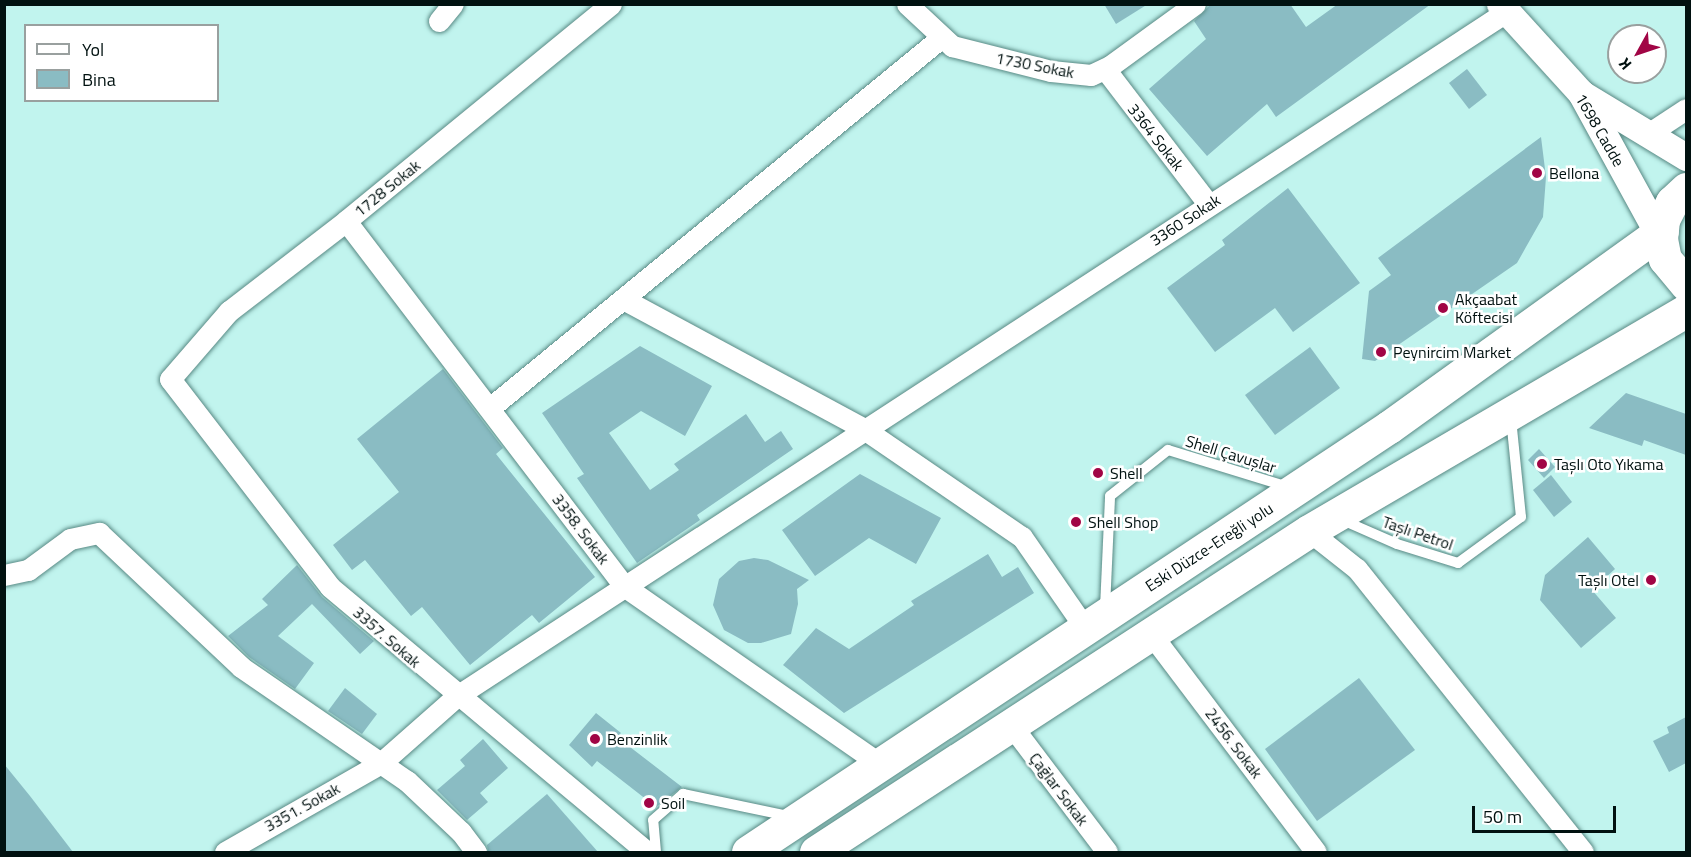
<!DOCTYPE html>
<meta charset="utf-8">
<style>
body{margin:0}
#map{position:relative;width:1691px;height:857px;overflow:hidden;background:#c1f4ee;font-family:"Titillium Web",sans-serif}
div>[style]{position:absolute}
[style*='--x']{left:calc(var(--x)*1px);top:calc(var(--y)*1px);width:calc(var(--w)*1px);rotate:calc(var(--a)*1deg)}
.building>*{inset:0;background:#8abcc3}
.roads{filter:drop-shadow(0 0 2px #588984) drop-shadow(0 0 2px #588984)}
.service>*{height:10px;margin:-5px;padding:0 5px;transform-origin:5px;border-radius:5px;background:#fff}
.minor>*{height:21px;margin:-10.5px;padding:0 10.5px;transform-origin:10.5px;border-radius:10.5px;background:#fff}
.tertiary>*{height:27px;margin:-13.5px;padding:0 13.5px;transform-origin:13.5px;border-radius:13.5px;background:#fff}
.primary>*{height:33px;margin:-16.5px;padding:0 16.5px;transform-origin:16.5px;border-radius:16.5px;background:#fff}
.dots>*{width:16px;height:16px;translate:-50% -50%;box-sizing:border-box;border:3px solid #fff;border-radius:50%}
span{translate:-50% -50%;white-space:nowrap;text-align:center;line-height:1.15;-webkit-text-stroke:5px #fff;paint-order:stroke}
.street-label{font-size:16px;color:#011110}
.poi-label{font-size:16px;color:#011110}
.left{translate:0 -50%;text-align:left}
.right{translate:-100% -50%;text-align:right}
.frame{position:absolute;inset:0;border:6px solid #011110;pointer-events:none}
.legend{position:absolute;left:24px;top:24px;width:195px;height:78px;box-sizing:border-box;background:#fff;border:2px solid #99a09f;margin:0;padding:8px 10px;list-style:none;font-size:18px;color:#011110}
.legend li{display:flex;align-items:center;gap:12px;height:30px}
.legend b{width:30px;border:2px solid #99a09f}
.north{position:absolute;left:1607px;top:24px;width:60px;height:60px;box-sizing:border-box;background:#fff;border:2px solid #99a09f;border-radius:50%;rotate:230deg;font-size:16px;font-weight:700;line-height:24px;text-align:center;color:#011110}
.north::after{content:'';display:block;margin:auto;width:21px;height:27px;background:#a10545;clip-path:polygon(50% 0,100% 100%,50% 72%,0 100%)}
.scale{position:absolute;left:1472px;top:806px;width:144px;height:27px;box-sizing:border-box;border:3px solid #011110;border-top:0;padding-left:8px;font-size:18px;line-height:21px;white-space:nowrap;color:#011110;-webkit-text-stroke:4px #fff;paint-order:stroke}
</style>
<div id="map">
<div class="building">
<div style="clip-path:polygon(1104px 4px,1148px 4px,1116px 24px)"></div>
<div style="clip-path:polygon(1211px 4px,1290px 4px,1306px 27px,1338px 4px,1431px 4px,1276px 117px,1267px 104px,1207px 156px,1149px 89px,1206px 39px,1194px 21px)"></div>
<div style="clip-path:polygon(1467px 69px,1487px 95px,1469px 109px,1449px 83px)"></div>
<div style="clip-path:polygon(1541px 137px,1546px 177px,1543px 217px,1517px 263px,1375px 361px,1362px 359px,1369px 291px,1391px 275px,1378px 258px)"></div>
<div style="clip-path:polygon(1288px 188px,1360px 283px,1293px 332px,1275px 308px,1215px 352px,1167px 288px,1225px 245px,1222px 240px)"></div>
<div style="clip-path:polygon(640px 346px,712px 386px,685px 436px,641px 411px,609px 433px,650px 490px,679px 470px,674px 464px,746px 414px,765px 442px,781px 431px,793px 449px,697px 515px,700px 520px,637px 563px,577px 478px,584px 474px,542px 413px)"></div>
<div style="clip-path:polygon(1310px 347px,1340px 388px,1275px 435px,1245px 395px)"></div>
<div style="clip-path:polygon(443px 369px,503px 448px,496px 454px,595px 577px,539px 623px,532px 615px,470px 665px,422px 607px,411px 616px,365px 560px,352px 570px,333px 545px,399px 492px,357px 439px)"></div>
<div style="clip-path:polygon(1626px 393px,1686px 414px,1686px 455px,1644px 440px,1642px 446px,1589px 428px)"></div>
<div style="clip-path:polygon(1539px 449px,1555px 467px,1544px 478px,1528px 460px)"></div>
<div style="clip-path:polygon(860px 474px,941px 518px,916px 564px,869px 538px,815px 576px,782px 530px)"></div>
<div style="clip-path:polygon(1551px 475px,1572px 502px,1554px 517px,1533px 490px)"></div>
<div style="clip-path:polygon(1588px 537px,1615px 569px,1592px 590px,1616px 618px,1581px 648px,1540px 600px,1545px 575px)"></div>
<div style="clip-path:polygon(988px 554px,1002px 577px,1018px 567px,1034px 593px,844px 713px,783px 665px,816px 628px,849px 649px,914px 605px,911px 601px)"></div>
<div style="clip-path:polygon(754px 558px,768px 560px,809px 580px,797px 589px,798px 604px,791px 634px,761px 643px,748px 643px,724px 630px,713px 605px,719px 579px,739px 561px)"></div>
<div style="clip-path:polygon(297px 565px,322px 597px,374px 641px,360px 654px,312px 604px,278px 636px,314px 663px,295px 689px,249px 657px,228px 636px,268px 605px,262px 599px)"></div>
<div style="clip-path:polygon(1359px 678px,1415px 750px,1317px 821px,1265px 749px)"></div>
<div style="clip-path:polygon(345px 688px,377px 714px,362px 734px,328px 711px)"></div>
<div style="clip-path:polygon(596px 713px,621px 733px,617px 737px,682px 787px,656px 807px,597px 761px,592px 767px,569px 745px)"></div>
<div style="clip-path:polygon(1686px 717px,1686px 763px,1669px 772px,1653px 741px,1669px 733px,1667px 727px)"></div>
<div style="clip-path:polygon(483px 739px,508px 768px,480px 793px,488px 802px,467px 820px,437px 790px,465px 766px,460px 760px)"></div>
<div style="clip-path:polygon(4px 764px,30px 796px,73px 852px,4px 852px)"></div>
<div style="clip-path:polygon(547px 794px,598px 852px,488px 852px,487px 845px)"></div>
</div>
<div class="roads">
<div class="service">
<div style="--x:1340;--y:519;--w:62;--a:23.7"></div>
<div style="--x:1397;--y:544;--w:64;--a:17.3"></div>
<div style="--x:1458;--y:563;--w:78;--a:-36.1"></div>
<div style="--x:1521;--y:517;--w:99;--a:-95.8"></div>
<div style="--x:1105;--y:608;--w:112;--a:-87.4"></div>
<div style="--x:1110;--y:496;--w:74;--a:-38.4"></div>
<div style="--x:1168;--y:450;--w:126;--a:17.1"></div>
<div style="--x:656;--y:852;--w:32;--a:-95"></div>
<div style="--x:653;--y:820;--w:40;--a:-41"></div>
<div style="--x:683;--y:794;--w:107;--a:11.8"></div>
</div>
<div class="minor">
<div style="--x:611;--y:4;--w:343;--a:140.7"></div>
<div style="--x:346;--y:221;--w:148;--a:142.4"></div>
<div style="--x:229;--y:311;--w:90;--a:130.9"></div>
<div style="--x:170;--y:379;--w:262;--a:52.4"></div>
<div style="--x:330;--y:587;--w:413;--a:39.9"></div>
<div style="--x:907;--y:4;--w:62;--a:43"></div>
<div style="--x:952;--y:46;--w:102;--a:14.2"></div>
<div style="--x:1051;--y:71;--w:40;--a:5.7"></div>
<div style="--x:1091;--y:75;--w:21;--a:-25"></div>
<div style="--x:1110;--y:66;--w:105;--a:-36.1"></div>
<div style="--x:439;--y:21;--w:22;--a:-51"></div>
<div style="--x:1105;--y:69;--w:171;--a:52.6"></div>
<div style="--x:1648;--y:134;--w:45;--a:-33.3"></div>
<div style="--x:346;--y:221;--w:459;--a:52.7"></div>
<div style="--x:624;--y:586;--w:315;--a:34.8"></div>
<div style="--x:623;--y:299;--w:274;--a:28.3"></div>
<div style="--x:864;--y:429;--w:191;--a:34.4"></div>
<div style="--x:1022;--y:537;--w:111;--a:55.3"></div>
<div style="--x:491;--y:407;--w:583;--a:-39.37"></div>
<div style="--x:1309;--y:531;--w:61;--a:38.4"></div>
<div style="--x:1357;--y:569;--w:362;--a:51.4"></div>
<div style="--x:4;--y:575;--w:25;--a:-12"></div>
<div style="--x:28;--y:570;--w:52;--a:-36.4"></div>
<div style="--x:70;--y:539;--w:30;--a:-12"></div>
<div style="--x:99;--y:533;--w:195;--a:43.3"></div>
<div style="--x:241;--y:667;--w:201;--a:34.5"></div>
<div style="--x:407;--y:781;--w:74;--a:43.4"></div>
<div style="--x:461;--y:832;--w:25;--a:53"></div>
<div style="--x:1151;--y:634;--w:273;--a:52.9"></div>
<div style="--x:1011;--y:725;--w:159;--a:52.9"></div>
<div style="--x:225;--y:852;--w:180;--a:-29.7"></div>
<div style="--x:381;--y:763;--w:101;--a:-41.4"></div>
<div style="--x:457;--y:696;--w:1252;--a:-33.11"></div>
</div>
<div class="tertiary">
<div style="--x:1500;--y:4;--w:120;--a:47.7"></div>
<div style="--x:1581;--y:93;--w:166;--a:61.3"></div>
<div style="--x:1582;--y:94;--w:122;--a:31.2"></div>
</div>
<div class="primary">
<div style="--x:1686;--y:189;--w:19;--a:137"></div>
<div style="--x:1672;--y:202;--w:20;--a:117"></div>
<div style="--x:1663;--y:220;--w:19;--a:96"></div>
<div style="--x:1661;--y:239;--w:20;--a:79"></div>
<div style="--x:1665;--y:259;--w:33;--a:50"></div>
<div style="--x:748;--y:852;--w:769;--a:-33.55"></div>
<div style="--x:1389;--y:427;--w:336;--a:-35.7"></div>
<div style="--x:816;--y:852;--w:588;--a:-33.07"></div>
<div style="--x:1309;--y:531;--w:436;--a:-30.3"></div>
</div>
</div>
<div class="dots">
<div style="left:1537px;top:173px;background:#a10545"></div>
<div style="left:1443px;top:308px;background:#a10545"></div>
<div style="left:1381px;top:352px;background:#a10545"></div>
<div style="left:1542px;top:464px;background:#a10545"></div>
<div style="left:1098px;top:473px;background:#a10545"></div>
<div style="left:1076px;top:522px;background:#a10545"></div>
<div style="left:1651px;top:580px;background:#a10545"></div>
<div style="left:595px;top:739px;background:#a10545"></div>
<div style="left:649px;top:803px;background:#a10545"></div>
</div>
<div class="street-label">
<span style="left:1035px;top:65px;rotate:11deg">1730 Sokak</span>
<span style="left:1600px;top:130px;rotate:60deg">1698 Cadde</span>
<span style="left:1156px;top:137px;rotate:52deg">3364 Sokak</span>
<span style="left:387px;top:188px;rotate:-39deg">1728 Sokak</span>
<span style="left:1185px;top:220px;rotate:-33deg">3360 Sokak</span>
<span style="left:1231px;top:454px;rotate:17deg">Shell Çavuşlar</span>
<span style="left:581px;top:529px;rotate:53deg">3358. Sokak</span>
<span style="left:1418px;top:533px;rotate:19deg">Taşlı Petrol</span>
<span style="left:1209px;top:547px;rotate:-33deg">Eski Düzce-Ereğli yolu</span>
<span style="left:387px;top:637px;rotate:41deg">3357. Sokak</span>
<span style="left:1234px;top:743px;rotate:53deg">2456. Sokak</span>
<span style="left:1059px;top:789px;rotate:53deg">Çağlar Sokak</span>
<span style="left:302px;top:807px;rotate:-29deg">3351. Sokak</span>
</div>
<div class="poi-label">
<span class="left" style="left:1549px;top:173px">Bellona</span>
<span class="left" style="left:1455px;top:308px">Akçaabat<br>Köftecisi</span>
<span class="left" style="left:1393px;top:352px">Peynircim Market</span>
<span class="left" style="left:1554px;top:464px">Taşlı Oto Yıkama</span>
<span class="left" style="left:1110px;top:473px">Shell</span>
<span class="left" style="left:1088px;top:522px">Shell Shop</span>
<span class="right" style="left:1639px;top:580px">Taşlı Otel</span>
<span class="left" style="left:607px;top:739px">Benzinlik</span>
<span class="left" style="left:661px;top:803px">Soil</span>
</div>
<div class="frame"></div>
<ul class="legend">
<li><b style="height:8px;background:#fff"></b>Yol</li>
<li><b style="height:16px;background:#8abcc3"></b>Bina</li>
</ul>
<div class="north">K</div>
<div class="scale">50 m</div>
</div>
